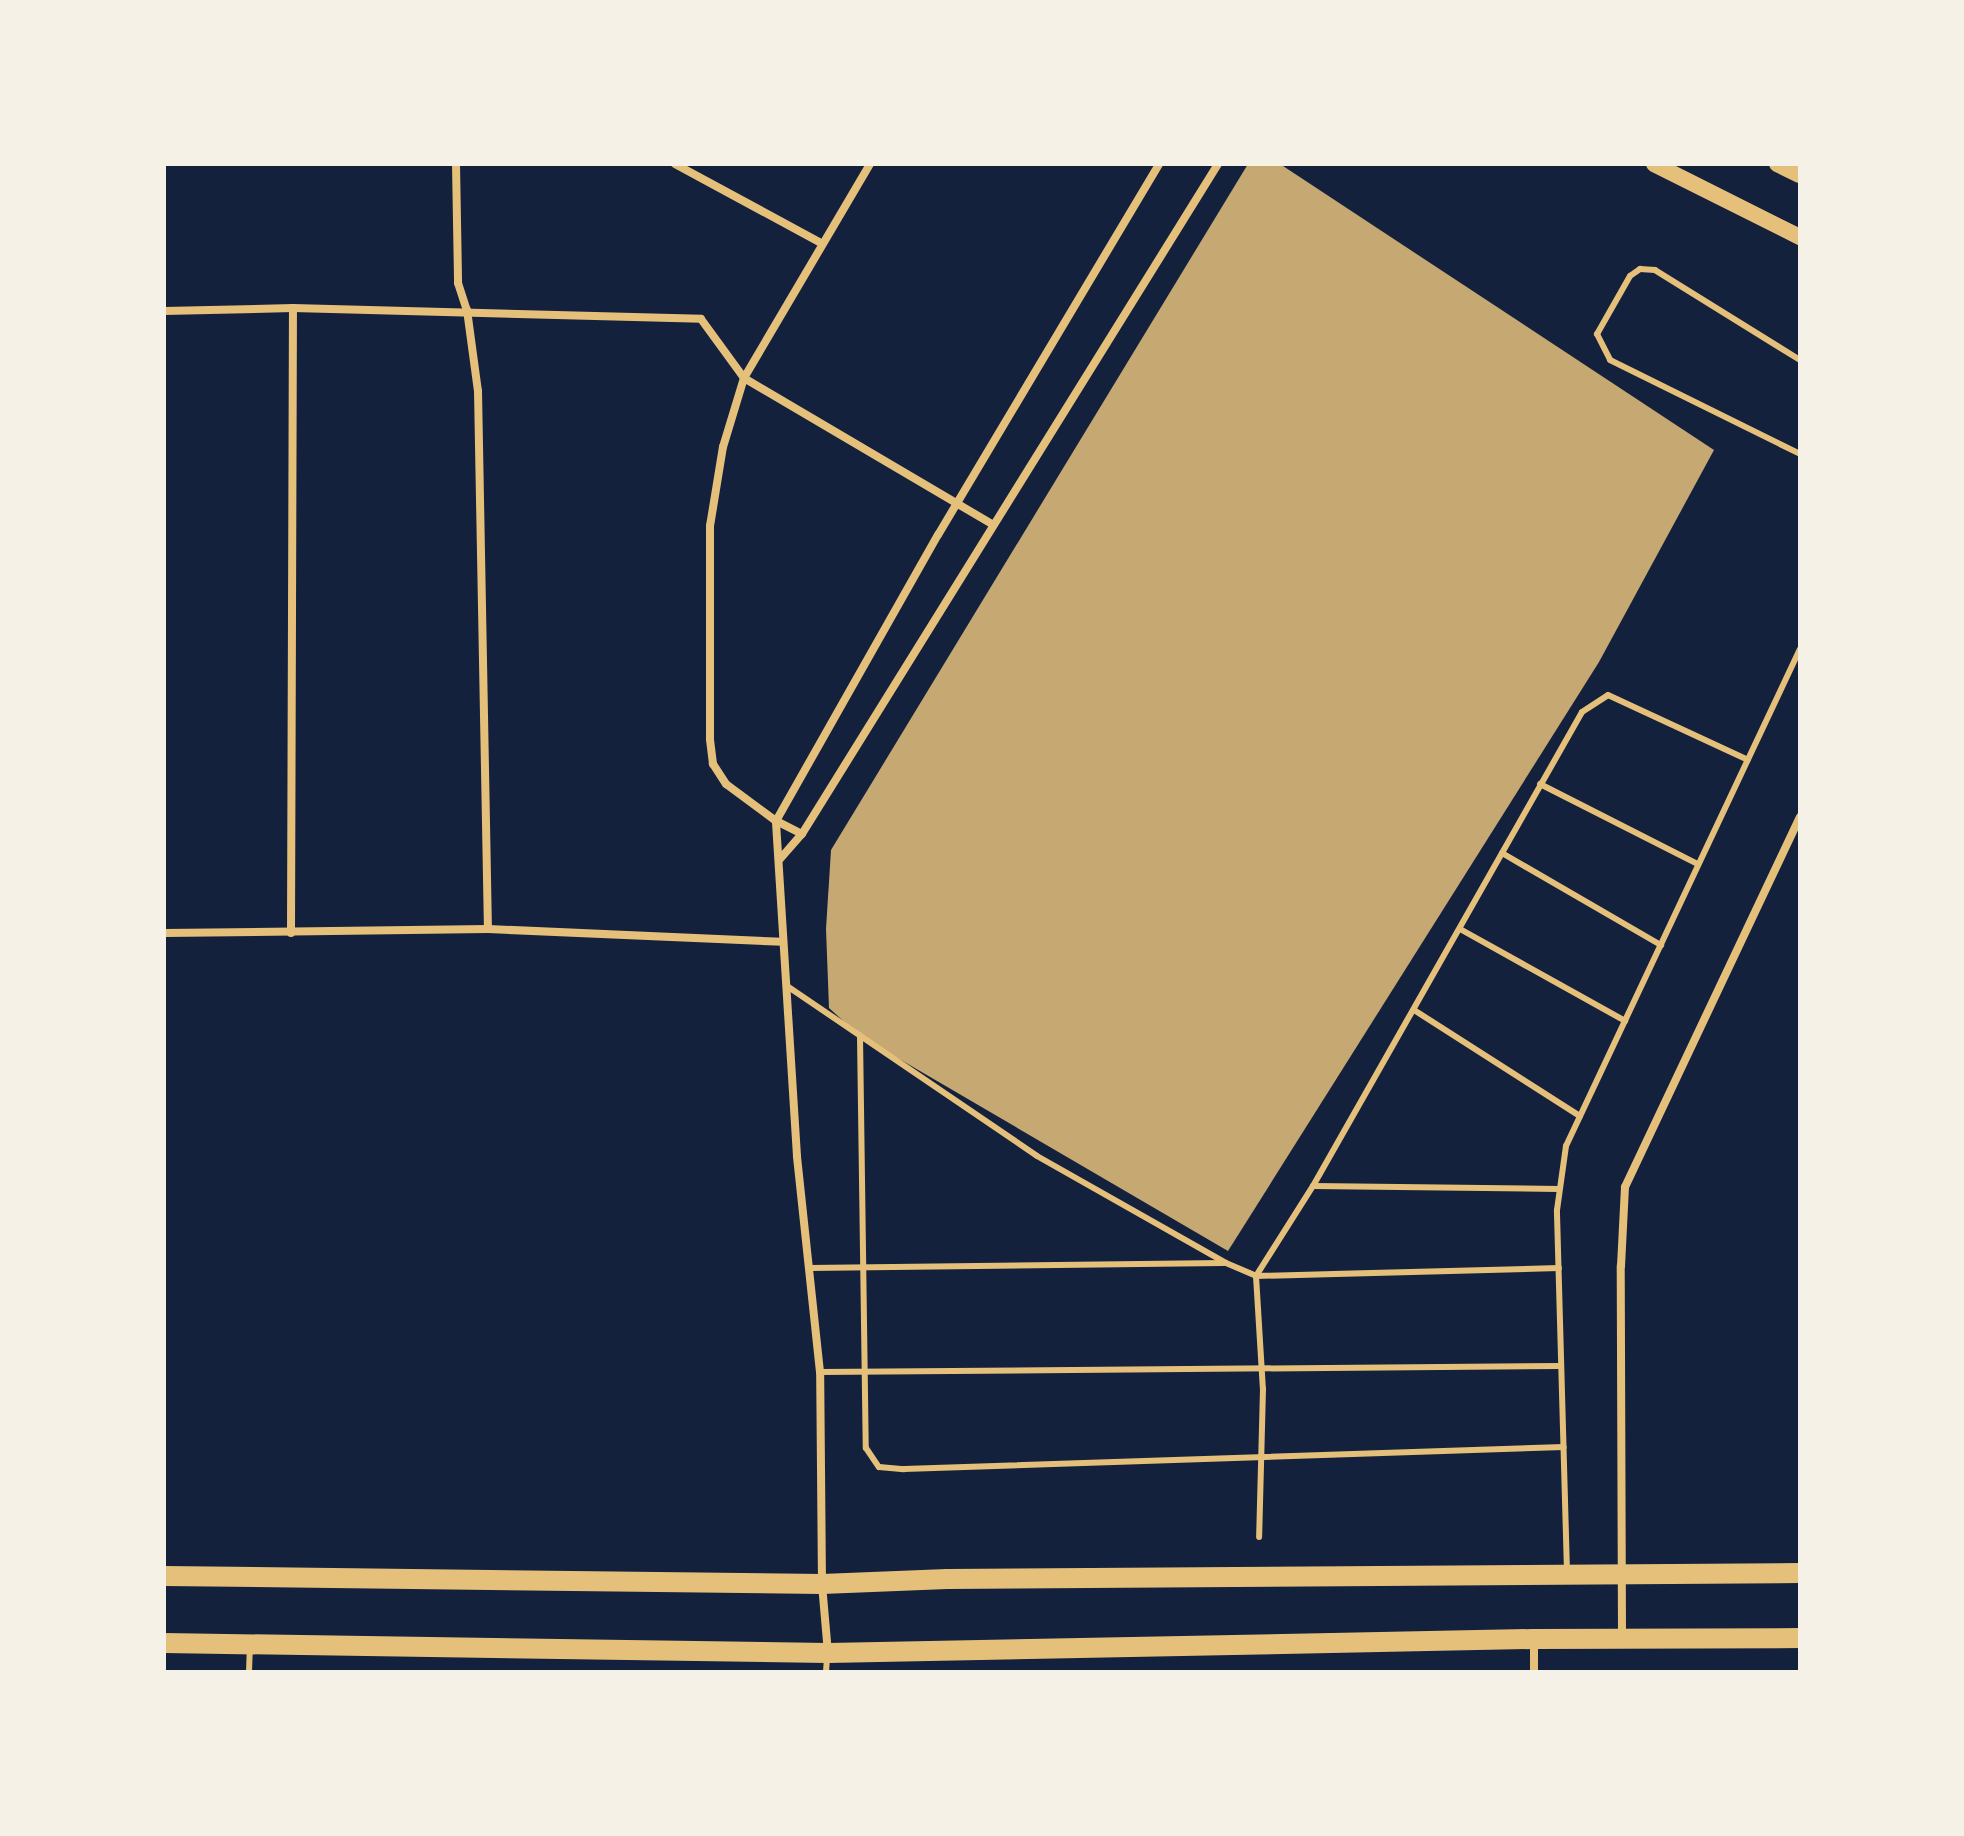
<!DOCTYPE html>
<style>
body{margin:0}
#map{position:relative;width:1964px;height:1836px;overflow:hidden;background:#14213d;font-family:"IBM Plex Sans",sans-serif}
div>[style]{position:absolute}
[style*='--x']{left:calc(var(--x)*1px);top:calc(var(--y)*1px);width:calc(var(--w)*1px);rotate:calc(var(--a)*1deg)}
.building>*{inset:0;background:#c6a872}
.service>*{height:6px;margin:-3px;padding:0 3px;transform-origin:3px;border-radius:3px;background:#e5c07b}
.minor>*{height:8px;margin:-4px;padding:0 4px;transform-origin:4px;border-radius:4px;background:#e5c07b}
.secondary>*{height:16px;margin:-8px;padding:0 8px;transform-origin:8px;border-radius:8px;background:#e5c07b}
.primary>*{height:20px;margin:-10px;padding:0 10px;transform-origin:10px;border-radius:10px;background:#e5c07b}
span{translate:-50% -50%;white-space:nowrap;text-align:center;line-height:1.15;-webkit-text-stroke:7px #f6f1e7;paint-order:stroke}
.frame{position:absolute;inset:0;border:166px solid #f6f1e7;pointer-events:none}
</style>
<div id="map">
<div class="building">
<div style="clip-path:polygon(1248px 164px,1280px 164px,1714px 450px,1599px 662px,1228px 1251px,860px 1036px,829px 1008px,826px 929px,831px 850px)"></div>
</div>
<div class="service">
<div style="--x:1800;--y:360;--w:171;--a:-148.2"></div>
<div style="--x:1655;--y:270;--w:15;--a:-176"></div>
<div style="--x:1640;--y:269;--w:12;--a:145"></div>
<div style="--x:1630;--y:276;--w:67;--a:119.6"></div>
<div style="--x:1597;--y:334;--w:29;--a:63"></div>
<div style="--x:1610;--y:360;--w:212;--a:26.3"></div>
<div style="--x:1540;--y:784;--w:177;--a:26.9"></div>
<div style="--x:1502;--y:853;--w:184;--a:30.1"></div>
<div style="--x:1460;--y:929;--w:189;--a:29.1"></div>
<div style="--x:787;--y:986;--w:302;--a:34.2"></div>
<div style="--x:1037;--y:1156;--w:217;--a:29.5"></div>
<div style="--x:1226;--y:1263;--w:33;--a:23"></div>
<div style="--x:1256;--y:1276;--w:113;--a:86.5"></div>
<div style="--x:1263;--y:1389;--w:148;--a:91.5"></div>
<div style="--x:1414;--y:1010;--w:197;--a:32.6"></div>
<div style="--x:860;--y:1036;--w:412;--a:89.2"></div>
<div style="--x:866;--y:1448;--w:23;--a:56"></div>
<div style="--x:879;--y:1467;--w:25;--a:5"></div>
<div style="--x:904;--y:1469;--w:660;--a:-1.91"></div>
<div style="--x:1313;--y:1186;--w:246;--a:0.7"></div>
<div style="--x:809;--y:1268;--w:414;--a:-0.7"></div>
<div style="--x:1256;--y:1276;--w:107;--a:-57.7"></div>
<div style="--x:1313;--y:1186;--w:545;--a:-60.42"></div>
<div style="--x:1582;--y:712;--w:31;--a:-33"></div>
<div style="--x:1608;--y:695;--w:154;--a:24.9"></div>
<div style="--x:1256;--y:1276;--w:303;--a:-1.5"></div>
<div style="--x:820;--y:1372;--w:741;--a:-0.46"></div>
<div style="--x:1567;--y:1572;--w:362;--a:-91.6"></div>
<div style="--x:1557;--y:1210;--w:65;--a:-82"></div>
<div style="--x:1566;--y:1146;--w:549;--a:-64.79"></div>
<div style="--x:249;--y:1672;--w:24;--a:-88"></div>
<div style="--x:826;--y:1672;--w:16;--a:-86"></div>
</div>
<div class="minor">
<div style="--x:456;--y:164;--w:119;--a:89"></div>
<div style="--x:458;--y:283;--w:28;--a:72"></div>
<div style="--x:467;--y:310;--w:82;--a:82.3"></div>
<div style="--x:478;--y:391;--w:538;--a:88.94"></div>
<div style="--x:675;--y:164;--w:166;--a:28.4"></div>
<div style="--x:164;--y:311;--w:129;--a:-1.3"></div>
<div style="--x:293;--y:308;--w:408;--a:1.5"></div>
<div style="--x:701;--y:319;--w:73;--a:53.9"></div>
<div style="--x:744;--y:378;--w:288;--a:30.5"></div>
<div style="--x:802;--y:834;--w:29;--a:-153"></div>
<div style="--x:776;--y:821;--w:62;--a:-143.5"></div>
<div style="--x:726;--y:784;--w:24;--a:-123"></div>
<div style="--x:713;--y:764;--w:25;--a:-97"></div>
<div style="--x:710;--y:739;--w:213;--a:-90"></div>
<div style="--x:710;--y:526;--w:80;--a:-80.7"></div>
<div style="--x:723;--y:447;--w:72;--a:-73.1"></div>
<div style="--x:744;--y:378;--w:248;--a:-59.5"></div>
<div style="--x:780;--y:859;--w:33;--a:-49"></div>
<div style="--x:802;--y:834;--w:789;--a:-58.16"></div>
<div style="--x:164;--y:933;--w:324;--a:-0.7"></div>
<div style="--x:488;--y:929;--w:294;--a:2.5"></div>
<div style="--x:291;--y:933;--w:625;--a:-89.82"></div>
<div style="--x:1622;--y:1637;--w:371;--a:-90.2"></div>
<div style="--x:1621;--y:1266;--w:79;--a:-87.1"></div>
<div style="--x:1625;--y:1187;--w:409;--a:-64.7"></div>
<div style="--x:1534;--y:1640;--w:32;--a:90"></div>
<div style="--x:828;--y:1653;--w:69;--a:-95"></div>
<div style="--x:822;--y:1584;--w:212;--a:-90.5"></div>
<div style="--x:820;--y:1372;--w:217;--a:-96.1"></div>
<div style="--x:797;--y:1156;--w:336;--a:-93.6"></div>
<div style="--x:776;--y:821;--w:329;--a:-60.5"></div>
<div style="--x:938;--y:535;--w:432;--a:-59.2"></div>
</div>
<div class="secondary">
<div style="--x:1654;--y:164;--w:163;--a:26.6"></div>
<div style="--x:1777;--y:164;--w:25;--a:26"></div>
</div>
<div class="primary">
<div style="--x:164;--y:1576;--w:658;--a:0.7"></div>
<div style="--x:822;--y:1584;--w:125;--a:-2.3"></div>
<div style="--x:947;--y:1579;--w:853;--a:-0.4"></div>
<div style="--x:164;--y:1643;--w:664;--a:0.86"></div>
<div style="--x:828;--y:1653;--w:706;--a:-1.14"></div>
<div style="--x:1534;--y:1639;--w:266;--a:-0.2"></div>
</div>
<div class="frame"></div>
</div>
